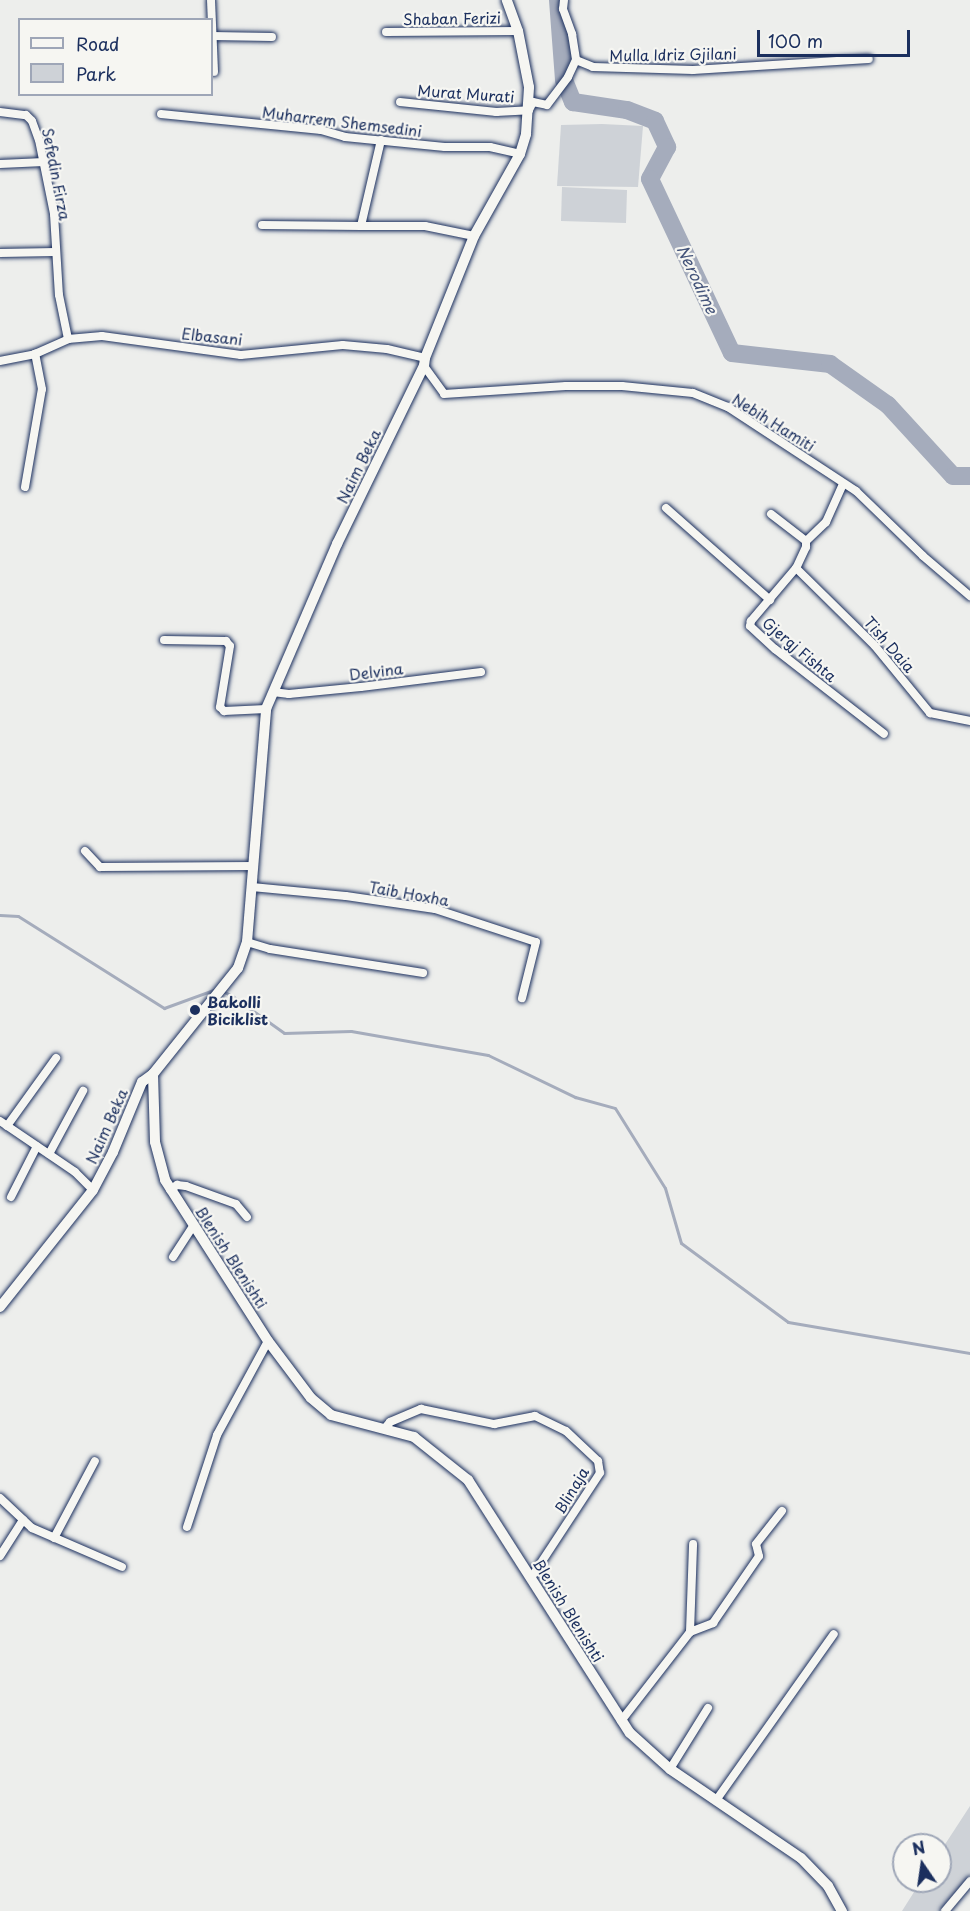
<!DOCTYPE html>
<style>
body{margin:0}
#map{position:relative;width:970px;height:1911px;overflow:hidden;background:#edeeec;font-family:"Playpen Sans",sans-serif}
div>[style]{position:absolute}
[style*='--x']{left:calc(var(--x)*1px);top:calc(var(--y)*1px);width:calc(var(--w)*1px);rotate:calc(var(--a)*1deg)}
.green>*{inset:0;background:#ced2d7}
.stream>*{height:3px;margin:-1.5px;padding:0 1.5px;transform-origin:1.5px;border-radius:1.5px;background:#a5acbc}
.river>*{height:18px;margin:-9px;padding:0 9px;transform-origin:9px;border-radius:9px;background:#a5acbc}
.roads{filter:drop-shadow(0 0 2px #1b2f5e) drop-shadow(0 0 2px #1b2f5e)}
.minor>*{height:8px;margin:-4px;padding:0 4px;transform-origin:4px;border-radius:4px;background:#f6f6f2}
.tertiary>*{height:10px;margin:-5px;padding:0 5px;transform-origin:5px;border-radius:5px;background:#f6f6f2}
.dots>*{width:16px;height:16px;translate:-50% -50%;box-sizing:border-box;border:3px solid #f6f6f2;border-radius:50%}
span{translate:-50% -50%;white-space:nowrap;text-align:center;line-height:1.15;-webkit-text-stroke:4.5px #f6f6f2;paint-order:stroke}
.street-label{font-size:15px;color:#1b2f5e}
.poi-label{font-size:15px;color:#1b2f5e;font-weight:700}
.left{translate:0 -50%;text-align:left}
.water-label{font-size:16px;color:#44547a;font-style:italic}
.legend{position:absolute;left:18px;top:18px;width:195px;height:78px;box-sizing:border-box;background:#f6f6f2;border:2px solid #9ea6b7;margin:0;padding:8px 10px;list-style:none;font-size:18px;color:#1b2f5e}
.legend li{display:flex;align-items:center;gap:12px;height:30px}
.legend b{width:30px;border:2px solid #9ea6b7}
.north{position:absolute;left:892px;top:1833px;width:60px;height:60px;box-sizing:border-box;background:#f6f6f2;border:2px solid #9ea6b7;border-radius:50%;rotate:347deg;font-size:16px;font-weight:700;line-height:24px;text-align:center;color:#1b2f5e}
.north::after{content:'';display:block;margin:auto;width:21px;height:27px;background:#1b2f5e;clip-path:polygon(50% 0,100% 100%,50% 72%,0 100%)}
.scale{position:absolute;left:757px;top:30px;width:153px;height:27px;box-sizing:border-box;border:3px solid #1b2f5e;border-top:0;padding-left:8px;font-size:18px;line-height:21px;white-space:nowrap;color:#1b2f5e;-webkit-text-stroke:4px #f6f6f2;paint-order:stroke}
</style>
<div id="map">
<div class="green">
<div style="clip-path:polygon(602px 124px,643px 126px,638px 187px,557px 186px,561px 125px)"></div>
<div style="clip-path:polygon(562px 187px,627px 190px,626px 223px,561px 221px)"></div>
<div style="clip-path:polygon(970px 1806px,970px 1875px,940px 1911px,902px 1911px,921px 1881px,940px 1881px,940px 1852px)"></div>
</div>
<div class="stream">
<div style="--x:0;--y:915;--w:18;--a:3"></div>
<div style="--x:18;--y:916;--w:173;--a:32.2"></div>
<div style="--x:164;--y:1008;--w:55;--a:-20.1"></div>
<div style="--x:222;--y:991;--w:10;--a:24"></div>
<div style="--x:231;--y:995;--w:65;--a:35.6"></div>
<div style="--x:284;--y:1033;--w:67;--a:-1.7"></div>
<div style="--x:351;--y:1031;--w:139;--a:9.9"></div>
<div style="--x:488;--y:1055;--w:97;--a:25.8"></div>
<div style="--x:575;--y:1097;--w:41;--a:15.4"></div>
<div style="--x:615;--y:1108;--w:94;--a:58"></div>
<div style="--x:665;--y:1188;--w:57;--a:73.8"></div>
<div style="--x:681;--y:1243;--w:133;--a:36.4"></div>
<div style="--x:788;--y:1322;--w:185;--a:9.7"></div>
</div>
<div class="river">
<div style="--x:558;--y:0;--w:80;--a:85.7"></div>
<div style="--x:564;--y:80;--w:24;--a:68"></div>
<div style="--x:573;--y:102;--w:55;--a:8.4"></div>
<div style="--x:627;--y:110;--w:30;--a:21"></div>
<div style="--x:655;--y:121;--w:29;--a:65"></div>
<div style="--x:667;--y:147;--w:36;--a:118"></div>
<div style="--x:650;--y:179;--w:192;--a:64.8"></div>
<div style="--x:732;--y:353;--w:99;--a:6.4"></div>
<div style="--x:830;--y:364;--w:71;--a:35.3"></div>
<div style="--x:888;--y:405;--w:96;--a:47.5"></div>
<div style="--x:953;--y:476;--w:17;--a:0"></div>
</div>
<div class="roads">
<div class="minor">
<div style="--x:211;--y:0;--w:72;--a:87.6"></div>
<div style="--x:564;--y:0;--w:9;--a:96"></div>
<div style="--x:563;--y:9;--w:27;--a:70"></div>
<div style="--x:572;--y:34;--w:26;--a:81"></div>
<div style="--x:576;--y:60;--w:18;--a:22"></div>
<div style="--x:593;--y:67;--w:100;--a:1.7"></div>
<div style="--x:693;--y:70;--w:176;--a:-3.6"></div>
<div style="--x:386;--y:32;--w:132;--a:-0.4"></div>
<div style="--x:212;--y:36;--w:60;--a:1"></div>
<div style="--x:400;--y:102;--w:97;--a:5.9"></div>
<div style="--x:496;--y:112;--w:33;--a:-3"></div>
<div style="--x:529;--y:110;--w:9;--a:-63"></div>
<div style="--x:533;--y:102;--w:14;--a:12"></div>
<div style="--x:547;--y:105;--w:35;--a:-53"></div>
<div style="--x:568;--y:77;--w:19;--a:-65"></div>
<div style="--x:0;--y:112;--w:26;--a:7"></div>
<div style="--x:26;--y:115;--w:8;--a:45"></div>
<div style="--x:32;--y:121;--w:20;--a:70"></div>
<div style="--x:39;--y:140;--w:76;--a:78.5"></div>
<div style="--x:54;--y:214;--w:81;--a:86.5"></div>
<div style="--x:59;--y:295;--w:45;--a:78.4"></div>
<div style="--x:161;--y:114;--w:161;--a:5.7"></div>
<div style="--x:321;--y:130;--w:25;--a:16"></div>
<div style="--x:345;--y:137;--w:100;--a:5.7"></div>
<div style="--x:445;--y:147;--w:45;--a:0"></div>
<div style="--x:490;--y:147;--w:31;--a:13"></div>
<div style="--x:381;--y:140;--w:88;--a:103.1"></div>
<div style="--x:361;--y:226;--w:64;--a:0"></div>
<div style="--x:425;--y:226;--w:50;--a:11.5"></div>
<div style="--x:0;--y:164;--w:44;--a:-2.6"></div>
<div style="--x:262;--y:225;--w:99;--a:0.6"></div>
<div style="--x:0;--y:253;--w:55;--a:-1"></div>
<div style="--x:0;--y:361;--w:36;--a:-11"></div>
<div style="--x:35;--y:354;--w:36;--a:-24"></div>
<div style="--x:68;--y:339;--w:34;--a:-5"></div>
<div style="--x:102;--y:336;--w:140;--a:7.8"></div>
<div style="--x:241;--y:355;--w:102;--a:-5.6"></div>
<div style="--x:343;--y:345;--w:44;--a:5.2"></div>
<div style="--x:387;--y:349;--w:39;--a:13"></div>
<div style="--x:424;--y:366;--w:34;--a:54"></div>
<div style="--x:444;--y:394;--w:122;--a:-3.8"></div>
<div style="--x:566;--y:386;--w:56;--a:0"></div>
<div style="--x:622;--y:386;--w:71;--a:5.6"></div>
<div style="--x:693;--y:393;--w:38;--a:22"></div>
<div style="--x:728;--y:407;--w:153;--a:33.3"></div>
<div style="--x:856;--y:491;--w:93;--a:44.1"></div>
<div style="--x:923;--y:556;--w:62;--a:40.4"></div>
<div style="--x:843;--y:484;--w:42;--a:114.1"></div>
<div style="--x:826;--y:522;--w:28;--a:136"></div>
<div style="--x:806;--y:541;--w:6;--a:90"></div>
<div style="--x:806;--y:547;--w:23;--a:115"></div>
<div style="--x:796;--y:568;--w:70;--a:130.3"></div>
<div style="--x:751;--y:621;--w:5;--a:101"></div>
<div style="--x:750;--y:626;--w:34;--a:43"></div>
<div style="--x:775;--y:649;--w:138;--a:37.9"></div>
<div style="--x:25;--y:487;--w:99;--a:-80.2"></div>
<div style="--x:42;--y:389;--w:36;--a:-101"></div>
<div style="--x:666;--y:508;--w:139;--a:41.5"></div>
<div style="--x:771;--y:514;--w:44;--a:37.6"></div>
<div style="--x:796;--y:568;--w:111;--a:44.6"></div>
<div style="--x:875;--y:646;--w:87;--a:50.6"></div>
<div style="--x:930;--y:713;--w:41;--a:11.3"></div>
<div style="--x:164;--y:640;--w:62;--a:0.9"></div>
<div style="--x:226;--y:641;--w:6;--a:51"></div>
<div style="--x:230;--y:646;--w:62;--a:99.3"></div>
<div style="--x:220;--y:707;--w:6;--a:45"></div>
<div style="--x:224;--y:711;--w:42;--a:-2.7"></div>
<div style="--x:273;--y:692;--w:16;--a:7"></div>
<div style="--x:289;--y:694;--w:72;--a:-5.6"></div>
<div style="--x:361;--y:687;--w:121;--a:-7.1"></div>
<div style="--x:85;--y:851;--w:22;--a:47"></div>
<div style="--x:100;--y:867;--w:154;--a:-0.4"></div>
<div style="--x:252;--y:887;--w:94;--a:5.5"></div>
<div style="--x:346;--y:896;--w:90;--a:8.3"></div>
<div style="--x:435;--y:909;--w:106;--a:18.1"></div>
<div style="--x:536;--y:942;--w:58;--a:104"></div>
<div style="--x:247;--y:942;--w:24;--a:17"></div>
<div style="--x:270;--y:949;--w:155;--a:8.9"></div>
<div style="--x:0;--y:1121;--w:91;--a:34.2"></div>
<div style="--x:75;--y:1172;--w:25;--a:45"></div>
<div style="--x:7;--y:1126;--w:84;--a:-54.2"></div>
<div style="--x:49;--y:1154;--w:72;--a:-61.6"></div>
<div style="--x:170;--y:1190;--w:9;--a:-36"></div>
<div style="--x:177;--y:1185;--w:9;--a:6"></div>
<div style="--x:186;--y:1186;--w:53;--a:19.8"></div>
<div style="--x:236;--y:1204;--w:17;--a:50"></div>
<div style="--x:11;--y:1197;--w:57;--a:-63"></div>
<div style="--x:173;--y:1257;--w:38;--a:-57"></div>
<div style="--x:385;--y:1428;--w:8;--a:-50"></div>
<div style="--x:390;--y:1422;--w:34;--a:-23"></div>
<div style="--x:421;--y:1409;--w:75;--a:11.6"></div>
<div style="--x:494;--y:1424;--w:42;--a:-11"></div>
<div style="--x:535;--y:1416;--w:34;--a:26"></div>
<div style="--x:566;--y:1431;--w:44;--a:43.2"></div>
<div style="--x:598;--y:1461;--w:12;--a:81"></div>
<div style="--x:600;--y:1473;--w:126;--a:123.3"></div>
<div style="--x:0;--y:1498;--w:44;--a:43.2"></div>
<div style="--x:32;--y:1528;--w:98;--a:23.4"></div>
<div style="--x:187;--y:1527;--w:97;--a:-71.9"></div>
<div style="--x:217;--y:1435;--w:107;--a:-61.5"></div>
<div style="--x:54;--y:1538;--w:87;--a:-62"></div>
<div style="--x:0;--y:1556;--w:43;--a:-57.4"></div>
<div style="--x:690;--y:1632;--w:88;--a:-88"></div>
<div style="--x:621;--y:1721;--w:113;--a:-52.2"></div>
<div style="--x:690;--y:1632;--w:25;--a:-21"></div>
<div style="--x:713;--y:1623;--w:81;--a:-55.5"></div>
<div style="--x:759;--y:1556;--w:12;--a:-104"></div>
<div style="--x:756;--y:1544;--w:42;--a:-51.8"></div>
<div style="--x:670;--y:1769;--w:72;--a:-58.1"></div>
<div style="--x:717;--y:1799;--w:202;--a:-54.7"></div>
<div style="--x:945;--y:1911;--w:39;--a:-50"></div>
</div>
<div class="tertiary">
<div style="--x:153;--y:1074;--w:68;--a:88.3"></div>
<div style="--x:155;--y:1142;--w:39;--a:75"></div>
<div style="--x:165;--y:1180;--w:191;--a:57.4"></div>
<div style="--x:268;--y:1341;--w:71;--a:53"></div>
<div style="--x:311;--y:1398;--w:26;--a:40"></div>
<div style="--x:331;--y:1415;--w:86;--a:14.8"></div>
<div style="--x:414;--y:1437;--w:69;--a:38.5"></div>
<div style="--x:468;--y:1480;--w:300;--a:57.4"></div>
<div style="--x:630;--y:1733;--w:54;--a:42"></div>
<div style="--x:670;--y:1769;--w:158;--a:34.2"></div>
<div style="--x:801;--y:1858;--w:39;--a:46"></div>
<div style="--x:828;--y:1886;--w:29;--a:61"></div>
<div style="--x:0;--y:1307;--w:149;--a:-51.5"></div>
<div style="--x:93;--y:1190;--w:43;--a:-62.2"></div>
<div style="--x:113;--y:1152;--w:76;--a:-67.5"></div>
<div style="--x:142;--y:1082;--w:14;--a:-36"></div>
<div style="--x:153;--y:1074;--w:136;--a:-51.3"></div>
<div style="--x:238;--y:968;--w:28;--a:-71"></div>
<div style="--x:247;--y:942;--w:234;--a:-85.3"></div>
<div style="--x:266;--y:709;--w:180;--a:-66.7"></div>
<div style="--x:337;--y:544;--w:198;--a:-64"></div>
<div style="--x:424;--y:366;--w:8;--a:-83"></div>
<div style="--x:425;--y:358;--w:131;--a:-68.1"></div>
<div style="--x:474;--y:236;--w:94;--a:-60.7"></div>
<div style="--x:520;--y:154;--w:21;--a:-73"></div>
<div style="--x:526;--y:134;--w:47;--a:-86.3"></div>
<div style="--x:529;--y:87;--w:57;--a:-101.1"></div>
<div style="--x:518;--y:31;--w:33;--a:-110"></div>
</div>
</div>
<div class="dots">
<div style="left:195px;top:1010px;background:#1b2f5e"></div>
</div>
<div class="street-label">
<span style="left:452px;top:18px;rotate:-1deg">Shaban Ferizi</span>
<span style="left:673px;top:54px;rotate:-1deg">Mulla Idriz Gjilani</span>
<span style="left:466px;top:93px;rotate:4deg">Murat Murati</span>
<span style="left:342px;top:121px;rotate:7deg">Muharrem Shemsedini</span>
<span style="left:57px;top:174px;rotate:79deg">Sefedin Firza</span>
<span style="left:212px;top:336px;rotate:6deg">Elbasani</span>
<span style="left:774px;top:422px;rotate:32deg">Nebih Hamiti</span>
<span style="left:358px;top:466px;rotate:-64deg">Naim Beka</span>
<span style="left:890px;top:644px;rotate:49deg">Tish Daia</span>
<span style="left:800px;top:649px;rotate:40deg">Gjergj Fishta</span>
<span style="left:376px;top:671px;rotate:-7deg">Delvina</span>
<span style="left:409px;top:893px;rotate:10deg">Taib Hoxha</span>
<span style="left:106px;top:1126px;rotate:-66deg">Naim Beka</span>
<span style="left:232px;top:1257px;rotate:57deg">Blenish Blenishti</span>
<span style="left:571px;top:1490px;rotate:-59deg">Blinaja</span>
<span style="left:569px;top:1610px;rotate:58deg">Blenish Blenishti</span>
</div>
<div class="poi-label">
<span class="left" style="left:207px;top:1010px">Bakolli<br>Biciklist</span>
</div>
<div class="water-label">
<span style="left:698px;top:279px;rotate:65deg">Nerodime</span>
</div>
<ul class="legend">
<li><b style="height:8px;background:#f6f6f2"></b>Road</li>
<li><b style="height:16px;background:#ced2d7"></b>Park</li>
</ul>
<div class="north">N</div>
<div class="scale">100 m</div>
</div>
